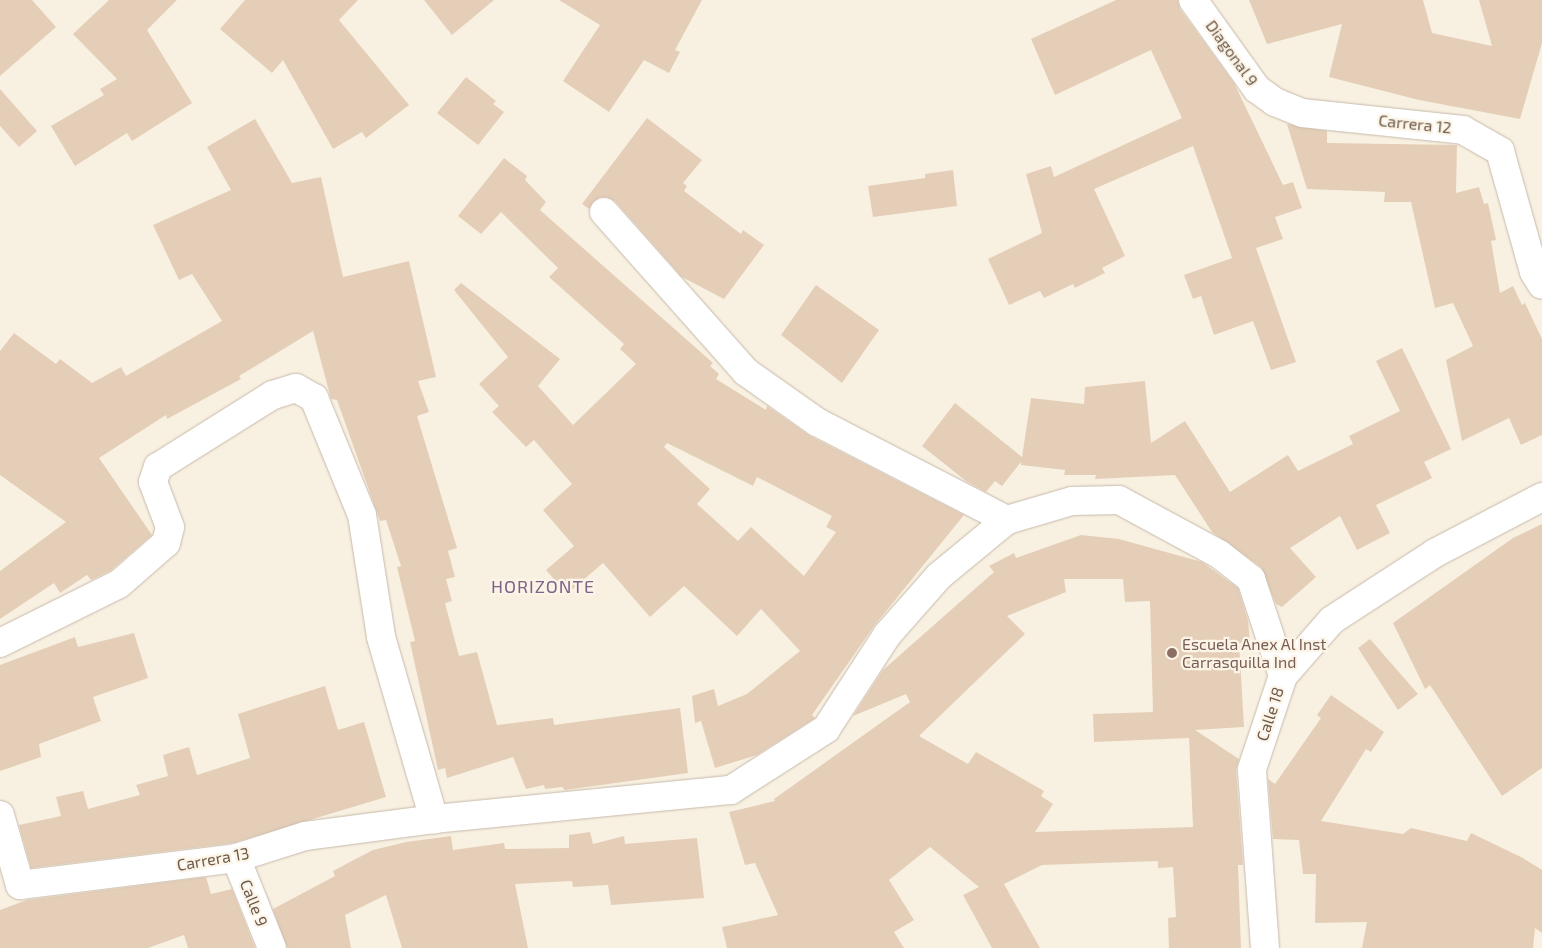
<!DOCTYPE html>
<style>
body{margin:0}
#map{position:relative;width:1542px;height:948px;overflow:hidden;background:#f8f1e1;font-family:"Exo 2",sans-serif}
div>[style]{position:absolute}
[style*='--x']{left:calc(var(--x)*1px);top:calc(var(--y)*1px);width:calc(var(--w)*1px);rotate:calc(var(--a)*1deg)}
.building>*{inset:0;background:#e5ceb8}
.roads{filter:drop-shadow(0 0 1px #c7b9ab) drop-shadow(0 0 1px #c7b9ab)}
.street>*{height:28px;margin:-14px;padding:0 14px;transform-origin:14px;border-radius:14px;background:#fff}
.secondary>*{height:28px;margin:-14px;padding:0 14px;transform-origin:14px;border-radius:14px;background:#fff}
.dots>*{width:14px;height:14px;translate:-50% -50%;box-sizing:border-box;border:2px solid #fcf5e7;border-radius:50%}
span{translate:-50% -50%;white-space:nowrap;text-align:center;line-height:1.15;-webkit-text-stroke:4.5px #fcf5e7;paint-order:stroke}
.street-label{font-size:16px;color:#6c5a4c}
.education-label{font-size:16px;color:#785e54}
.left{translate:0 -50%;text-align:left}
.neighbourhood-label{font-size:18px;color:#7f6489;letter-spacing:1px}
</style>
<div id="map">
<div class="building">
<div style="clip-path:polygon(0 0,32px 0,56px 27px,0 76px)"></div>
<div style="clip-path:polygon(109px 0,177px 0,147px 30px,192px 103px,132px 141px,127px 133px,75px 166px,51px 126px,104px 95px,100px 89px,117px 79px,73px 34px)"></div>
<div style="clip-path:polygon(245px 0,358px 0,339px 20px,409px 105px,366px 138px,362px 132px,333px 149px,283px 60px,272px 73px,220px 29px)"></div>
<div style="clip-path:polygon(424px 0,494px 0,452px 35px)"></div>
<div style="clip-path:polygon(559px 0,702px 0,675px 50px,680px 52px,669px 73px,644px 60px,609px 112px,563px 81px,600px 25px)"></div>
<div style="clip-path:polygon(1116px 0,1178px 0,1180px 9px,1234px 83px,1283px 185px,1293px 182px,1302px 208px,1275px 217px,1283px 239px,1256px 248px,1296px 362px,1271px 370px,1253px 321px,1214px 335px,1201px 296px,1193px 299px,1184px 275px,1232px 258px,1193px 146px,1094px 189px,1125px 256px,1102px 268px,1105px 273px,1075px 288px,1073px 284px,1044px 298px,1040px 291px,1009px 305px,988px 259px,1042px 233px,1026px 174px,1051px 166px,1054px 177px,1182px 118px,1151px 50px,1055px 95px,1031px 39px)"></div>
<div style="clip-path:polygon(1249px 0,1423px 0,1432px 33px,1492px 46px,1479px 0,1542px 0,1542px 43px,1520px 119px,1419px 100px,1329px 77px,1342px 24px,1267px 44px)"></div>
<div style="clip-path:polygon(466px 77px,496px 101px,493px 104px,504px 112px,478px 145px,437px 113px)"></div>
<div style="clip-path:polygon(0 89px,37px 131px,19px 147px,0 126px)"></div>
<div style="clip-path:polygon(647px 118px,702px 160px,683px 183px,687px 186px,684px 191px,741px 234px,743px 230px,764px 245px,724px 299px,682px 277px,615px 201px,600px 197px,589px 209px,582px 204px)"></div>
<div style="clip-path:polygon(255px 119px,292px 183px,321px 177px,343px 277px,409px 261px,436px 377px,418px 381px,429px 412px,417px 416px,457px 548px,448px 551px,455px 577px,446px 579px,452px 601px,445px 603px,459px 656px,477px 652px,497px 725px,553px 718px,554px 725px,680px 708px,688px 773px,565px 790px,562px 787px,545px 789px,544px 785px,526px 789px,513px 757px,447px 778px,445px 768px,438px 770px,410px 642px,415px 641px,397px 567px,401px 566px,386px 520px,380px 521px,337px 400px,331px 399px,313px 331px,239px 376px,241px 379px,167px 419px,166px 415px,99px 458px,152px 535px,110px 571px,91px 580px,87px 575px,60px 593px,54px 583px,0 619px,0 571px,66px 522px,0 475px,0 351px,14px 333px,56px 364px,60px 359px,92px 383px,121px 367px,126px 376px,222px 321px,192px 274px,179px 280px,153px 225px,231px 190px,207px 147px)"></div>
<div style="clip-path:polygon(1287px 124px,1327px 131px,1327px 143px,1457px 145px,1456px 193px,1479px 187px,1484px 204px,1488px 203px,1496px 240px,1491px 241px,1500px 293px,1513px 286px,1522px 305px,1525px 303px,1542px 339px,1542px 435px,1521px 445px,1509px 418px,1462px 441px,1446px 360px,1473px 346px,1453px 303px,1435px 308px,1411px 202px,1384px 202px,1385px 192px,1307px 189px)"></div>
<div style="clip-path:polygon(evenodd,504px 158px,527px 176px,525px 180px,546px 202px,540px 210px,713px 363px,710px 366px,719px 374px,716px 379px,766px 410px,767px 406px,810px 436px,964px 515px,874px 626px,812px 715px,815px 718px,757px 755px,715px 768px,701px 721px,695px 723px,692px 696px,714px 689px,718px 706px,747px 694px,800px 651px,761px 609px,737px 636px,684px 586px,650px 617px,603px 563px,567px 594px,546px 570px,574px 546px,543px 510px,572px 484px,534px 440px,526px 447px,492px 412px,499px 406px,479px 384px,508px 357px,454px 290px,461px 283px,560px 359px,538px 386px,573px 425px,636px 364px,620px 349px,624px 344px,549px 277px,558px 268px,501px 212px,481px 234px,458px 216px,504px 158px,667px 443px,753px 486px,757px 477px,832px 516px,826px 527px,836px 532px,804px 576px,751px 527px,738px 541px,697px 504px,710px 489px,664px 447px,667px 443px)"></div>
<div style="clip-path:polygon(953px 170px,957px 206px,873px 217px,868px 186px,925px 178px,925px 174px)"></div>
<div style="clip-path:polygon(816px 285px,879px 330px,842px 383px,781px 335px)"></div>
<div style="clip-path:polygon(1402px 348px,1451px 449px,1424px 462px,1432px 478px,1376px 505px,1390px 533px,1357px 550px,1340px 516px,1290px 548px,1316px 577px,1282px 607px,1276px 604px,1261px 567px,1212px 532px,1175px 475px,1095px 479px,1096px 475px,1064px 475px,1065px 470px,1021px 465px,1021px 462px,1002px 486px,995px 481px,986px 492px,966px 481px,922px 446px,955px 403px,1022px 457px,1031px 398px,1084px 404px,1085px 387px,1145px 381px,1151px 443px,1185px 421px,1230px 492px,1288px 455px,1298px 471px,1353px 444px,1349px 436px,1400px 411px,1376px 361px)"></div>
<div style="clip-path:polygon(1542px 524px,1542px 768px,1502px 796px,1430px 685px,1425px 689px,1393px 623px,1513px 538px)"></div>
<div style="clip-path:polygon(evenodd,1081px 535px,1119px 539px,1202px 562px,1238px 588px,1248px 621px,1250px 642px,1239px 643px,1244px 727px,1195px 730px,1239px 759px,1236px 770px,1243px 865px,1238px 865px,1241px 948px,1169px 948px,1168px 918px,1176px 917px,1173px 867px,1158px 868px,1158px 861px,1042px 865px,1004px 884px,1040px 948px,992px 948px,963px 895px,979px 887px,930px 847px,889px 880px,914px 920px,894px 932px,904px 948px,727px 948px,722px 927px,778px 915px,755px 863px,745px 865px,729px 812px,775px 801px,774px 799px,910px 702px,906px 694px,853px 716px,883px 670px,994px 572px,989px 566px,1014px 553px,1016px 558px,1081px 535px,1064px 579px,1123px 579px,1125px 602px,1150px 601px,1153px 712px,1093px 714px,1094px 742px,1189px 738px,1193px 827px,1035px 832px,1053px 804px,1041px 796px,1044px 791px,976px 752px,968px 764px,919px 736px,1025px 634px,1007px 616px,1066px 592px,1064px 579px)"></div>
<div style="clip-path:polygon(134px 633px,148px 678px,93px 697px,101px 721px,39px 744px,41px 757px,0 771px,0 665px,75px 637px,78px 647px)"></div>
<div style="clip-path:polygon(1370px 639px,1418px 694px,1398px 710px,1358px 648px)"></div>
<div style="clip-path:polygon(325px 686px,338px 730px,364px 722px,386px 797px,233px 843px,31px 868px,19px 825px,61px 816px,56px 797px,83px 791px,88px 809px,140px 795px,136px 785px,168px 776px,163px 755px,189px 747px,197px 775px,250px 758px,238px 714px)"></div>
<div style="clip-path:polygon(1331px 695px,1384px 732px,1371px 752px,1366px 749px,1321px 821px,1403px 834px,1411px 828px,1467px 841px,1471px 833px,1523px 858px,1542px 870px,1542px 933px,1535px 928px,1533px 948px,1362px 948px,1367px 922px,1315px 923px,1316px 874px,1303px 874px,1299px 840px,1273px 839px,1268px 779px,1275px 784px,1321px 718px,1317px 715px)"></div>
<div style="clip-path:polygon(590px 832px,593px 844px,624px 836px,625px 844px,697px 838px,704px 898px,611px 905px,608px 885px,573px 887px,572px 881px,515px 884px,528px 948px,402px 948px,386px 895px,345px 915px,351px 948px,287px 948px,273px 909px,335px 876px,333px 871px,348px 863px,373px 850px,406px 842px,451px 836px,453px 850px,504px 843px,505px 849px,569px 848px,569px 835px)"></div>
<div style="clip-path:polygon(206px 877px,211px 894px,232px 889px,255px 948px,188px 948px,184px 935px,148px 948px,0 948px,0 910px,27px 900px)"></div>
</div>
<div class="roads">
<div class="street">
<div style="--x:1193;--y:0;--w:110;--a:54.3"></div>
<div style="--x:1257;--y:89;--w:22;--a:36"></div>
<div style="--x:1275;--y:102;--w:29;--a:22"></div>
<div style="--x:1302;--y:113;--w:162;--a:6"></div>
<div style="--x:1463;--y:130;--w:43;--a:29.6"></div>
<div style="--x:1500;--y:151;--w:126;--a:74.3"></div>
<div style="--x:1534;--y:272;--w:15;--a:58"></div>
<div style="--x:604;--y:212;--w:214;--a:48.4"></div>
<div style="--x:746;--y:372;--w:87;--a:35.2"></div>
<div style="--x:817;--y:422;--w:214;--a:27.3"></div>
<div style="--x:0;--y:643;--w:133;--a:-26.4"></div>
<div style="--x:119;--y:584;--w:62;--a:-41.1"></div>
<div style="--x:166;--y:543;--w:16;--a:-76"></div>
<div style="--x:170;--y:527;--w:48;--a:-110.7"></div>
<div style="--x:153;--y:482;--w:16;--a:-72"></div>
<div style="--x:158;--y:467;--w:136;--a:-32.1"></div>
<div style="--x:273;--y:395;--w:24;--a:-17"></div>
<div style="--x:296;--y:388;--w:21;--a:29"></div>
<div style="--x:314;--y:398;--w:126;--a:67.7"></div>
<div style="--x:362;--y:515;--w:123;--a:81.1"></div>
<div style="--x:381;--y:637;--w:190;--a:73.8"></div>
<div style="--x:0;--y:815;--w:73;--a:74.1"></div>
<div style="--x:20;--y:885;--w:218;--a:-7.1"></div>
<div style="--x:236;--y:858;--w:72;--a:-17.7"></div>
<div style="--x:305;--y:836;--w:130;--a:-7.5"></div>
<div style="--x:434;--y:819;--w:298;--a:-5.6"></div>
<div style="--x:731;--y:790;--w:113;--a:-32.7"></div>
<div style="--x:826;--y:729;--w:112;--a:-57"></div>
<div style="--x:887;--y:635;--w:79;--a:-48.6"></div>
<div style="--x:939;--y:576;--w:88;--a:-39.5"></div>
<div style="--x:1007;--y:520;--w:68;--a:-16.3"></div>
<div style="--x:1072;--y:501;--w:47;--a:-1.2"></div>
<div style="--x:1119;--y:500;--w:114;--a:28.4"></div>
<div style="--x:1219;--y:554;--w:41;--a:38"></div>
<div style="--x:1251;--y:579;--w:102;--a:71.7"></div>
<div style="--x:236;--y:858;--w:97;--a:68.2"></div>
</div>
<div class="secondary">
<div style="--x:1265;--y:948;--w:179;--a:-94.2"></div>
<div style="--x:1252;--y:769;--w:98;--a:-71.6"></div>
<div style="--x:1283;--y:676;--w:74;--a:-48.8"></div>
<div style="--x:1332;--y:620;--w:123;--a:-33"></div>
<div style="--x:1435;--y:553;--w:121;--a:-27.6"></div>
</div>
</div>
<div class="dots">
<div style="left:1172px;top:653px;background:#8d6e63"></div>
</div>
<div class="street-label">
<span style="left:1232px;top:53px;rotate:54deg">Diagonal 9</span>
<span style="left:1415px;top:124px;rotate:6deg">Carrera 12</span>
<span style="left:1270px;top:714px;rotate:-72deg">Calle 18</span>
<span style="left:213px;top:859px;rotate:-10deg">Carrera 13</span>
<span style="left:254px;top:903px;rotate:68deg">Calle 9</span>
</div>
<div class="education-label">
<span class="left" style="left:1182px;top:653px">Escuela Anex Al Inst<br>Carrasquilla Ind</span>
</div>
<div class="neighbourhood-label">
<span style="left:543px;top:586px">HORIZONTE</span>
</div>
</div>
